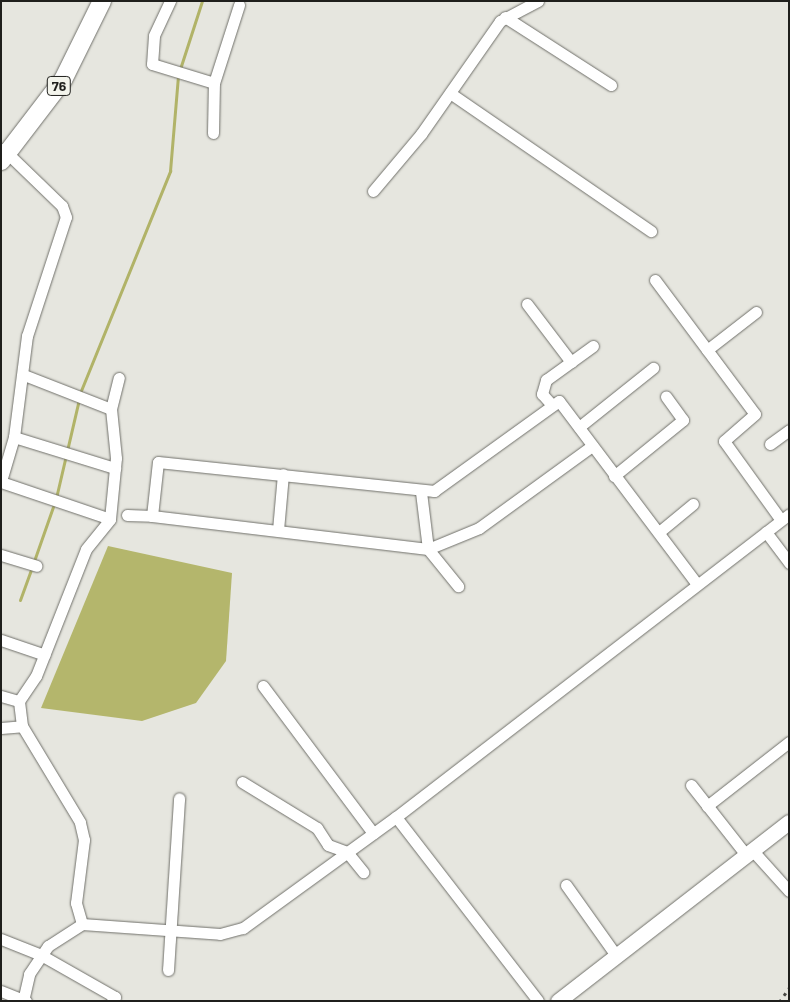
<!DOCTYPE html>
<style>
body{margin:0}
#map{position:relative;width:790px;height:1002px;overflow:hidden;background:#e6e6df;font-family:Barlow,sans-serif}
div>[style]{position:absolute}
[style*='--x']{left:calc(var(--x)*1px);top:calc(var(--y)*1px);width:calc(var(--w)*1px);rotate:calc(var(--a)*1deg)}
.forest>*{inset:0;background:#b4b66c}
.stream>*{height:3px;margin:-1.5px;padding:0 1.5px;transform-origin:1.5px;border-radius:1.5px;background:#b1b368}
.roads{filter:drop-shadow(0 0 1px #70706a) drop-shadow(0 0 1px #70706a)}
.street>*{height:11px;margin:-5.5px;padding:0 5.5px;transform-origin:5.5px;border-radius:5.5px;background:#fff}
.secondary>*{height:15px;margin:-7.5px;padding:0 7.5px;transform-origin:7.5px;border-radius:7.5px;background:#fff}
.primary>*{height:18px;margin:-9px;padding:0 9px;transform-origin:9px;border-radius:9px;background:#fff}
.rail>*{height:3px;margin-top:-1.5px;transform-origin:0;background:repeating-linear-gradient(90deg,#474743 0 2.5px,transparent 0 7.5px)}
span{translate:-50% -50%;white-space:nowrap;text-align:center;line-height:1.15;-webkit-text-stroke:4.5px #f3f4ec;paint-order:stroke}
.shield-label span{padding:1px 4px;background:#f3f4ec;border:1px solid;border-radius:4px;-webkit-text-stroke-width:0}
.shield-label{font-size:14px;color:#1f1f1c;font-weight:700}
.frame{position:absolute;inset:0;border:2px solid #1f1f1c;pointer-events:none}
</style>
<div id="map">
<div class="forest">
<div style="clip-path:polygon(108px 546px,232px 573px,226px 661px,196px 703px,142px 721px,41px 708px)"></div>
</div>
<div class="stream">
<div style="--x:180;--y:69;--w:71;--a:-72.1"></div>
<div style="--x:80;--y:393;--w:240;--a:-67.9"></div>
<div style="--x:170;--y:171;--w:96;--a:-85.2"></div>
<div style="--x:56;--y:498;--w:102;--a:-76.9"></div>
<div style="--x:34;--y:561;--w:60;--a:-70.7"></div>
<div style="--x:20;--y:600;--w:35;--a:-70"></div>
</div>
<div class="roads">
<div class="street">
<div style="--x:170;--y:1;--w:38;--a:115"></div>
<div style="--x:154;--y:36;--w:28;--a:94"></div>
<div style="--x:152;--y:64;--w:65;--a:17"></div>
<div style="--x:505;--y:17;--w:126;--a:32.7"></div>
<div style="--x:450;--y:93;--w:244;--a:34.5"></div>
<div style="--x:213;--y:133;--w:50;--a:-88.9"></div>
<div style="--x:214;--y:83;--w:82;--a:-72.2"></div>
<div style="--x:373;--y:191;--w:75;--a:-49.9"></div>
<div style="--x:421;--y:134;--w:138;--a:-55"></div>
<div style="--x:500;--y:21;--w:43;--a:-27.8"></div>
<div style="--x:655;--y:280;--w:167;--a:53.3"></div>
<div style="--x:755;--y:414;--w:41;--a:138.9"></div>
<div style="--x:724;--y:441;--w:97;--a:54.2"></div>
<div style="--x:527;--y:304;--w:73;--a:52.8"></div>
<div style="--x:707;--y:350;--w:62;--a:-37.8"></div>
<div style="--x:24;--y:375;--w:93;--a:21.3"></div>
<div style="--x:552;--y:405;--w:15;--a:-132"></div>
<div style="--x:542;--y:394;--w:15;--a:-74"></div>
<div style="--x:546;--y:380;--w:58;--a:-35.9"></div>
<div style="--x:579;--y:427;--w:95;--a:-38.6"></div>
<div style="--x:14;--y:437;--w:106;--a:17.1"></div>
<div style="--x:770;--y:444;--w:24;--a:-36"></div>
<div style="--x:614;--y:476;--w:89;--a:-39.1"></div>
<div style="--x:683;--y:420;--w:29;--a:-126"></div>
<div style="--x:1;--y:481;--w:46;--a:-73.5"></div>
<div style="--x:14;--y:437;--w:102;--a:-82.7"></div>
<div style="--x:27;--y:336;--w:125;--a:-71.9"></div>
<div style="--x:66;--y:217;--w:12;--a:-110"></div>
<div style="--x:62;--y:206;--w:82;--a:-136"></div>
<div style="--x:1;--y:482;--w:115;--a:18.7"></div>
<div style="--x:421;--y:492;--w:57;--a:83"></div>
<div style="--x:428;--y:549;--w:48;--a:51"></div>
<div style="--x:127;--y:515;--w:25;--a:2"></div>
<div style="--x:152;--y:516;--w:54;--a:-83.7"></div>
<div style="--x:158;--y:462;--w:278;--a:6"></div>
<div style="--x:434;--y:491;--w:154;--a:-35.8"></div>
<div style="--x:559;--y:401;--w:229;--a:53"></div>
<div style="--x:152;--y:516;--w:278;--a:6.8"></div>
<div style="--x:428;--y:549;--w:55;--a:-22.4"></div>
<div style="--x:479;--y:528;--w:140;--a:-36"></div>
<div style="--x:278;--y:530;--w:56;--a:-84.9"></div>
<div style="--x:659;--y:532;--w:44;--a:-39.5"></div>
<div style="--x:766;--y:532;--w:39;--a:53"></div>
<div style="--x:1;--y:555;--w:37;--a:17"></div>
<div style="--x:1;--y:640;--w:46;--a:18.8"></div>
<div style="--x:263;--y:686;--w:184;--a:53.2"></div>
<div style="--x:1;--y:696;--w:19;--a:16"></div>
<div style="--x:1;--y:728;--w:21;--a:-5"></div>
<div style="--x:242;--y:782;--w:88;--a:31.5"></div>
<div style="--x:317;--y:828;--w:20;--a:57"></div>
<div style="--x:328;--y:845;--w:20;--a:20"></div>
<div style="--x:347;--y:852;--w:26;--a:51"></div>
<div style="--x:691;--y:785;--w:89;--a:51.8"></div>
<div style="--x:707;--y:806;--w:104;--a:-38"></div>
<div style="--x:396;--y:817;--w:232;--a:52.3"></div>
<div style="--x:753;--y:851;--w:54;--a:48"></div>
<div style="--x:566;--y:885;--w:85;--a:54.6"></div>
<div style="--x:82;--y:924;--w:22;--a:-106"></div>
<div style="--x:76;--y:903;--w:64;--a:-82.8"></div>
<div style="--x:84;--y:840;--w:18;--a:-103"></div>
<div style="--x:80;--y:822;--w:112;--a:-121.1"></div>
<div style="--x:22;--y:726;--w:25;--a:-97"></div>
<div style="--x:19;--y:701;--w:30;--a:-56"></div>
<div style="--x:36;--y:676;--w:136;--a:-68.5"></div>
<div style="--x:86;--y:549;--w:38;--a:-51"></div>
<div style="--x:110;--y:519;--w:61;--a:-84.4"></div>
<div style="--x:116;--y:458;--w:49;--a:-95.8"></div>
<div style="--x:111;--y:409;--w:32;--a:-76"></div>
<div style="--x:1;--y:939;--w:43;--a:21.8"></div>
<div style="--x:41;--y:955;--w:85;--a:29.6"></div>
<div style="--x:115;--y:997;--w:5;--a:127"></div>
<div style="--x:168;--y:970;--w:172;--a:-86.3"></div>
<div style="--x:1;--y:991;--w:27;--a:22"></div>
<div style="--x:23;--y:1001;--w:28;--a:-77"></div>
<div style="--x:29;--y:974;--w:34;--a:-56"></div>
<div style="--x:48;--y:946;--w:40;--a:-32.9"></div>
<div style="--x:82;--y:924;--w:138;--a:4.1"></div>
<div style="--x:220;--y:934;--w:24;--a:-15"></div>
<div style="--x:243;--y:928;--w:189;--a:-36"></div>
<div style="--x:396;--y:817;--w:496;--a:-37.6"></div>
</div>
<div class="secondary">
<div style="--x:558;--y:1001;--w:292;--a:-37.8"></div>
</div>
<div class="primary">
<div style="--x:1;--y:161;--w:102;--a:-52.6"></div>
<div style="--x:63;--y:80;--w:88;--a:-63.7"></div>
</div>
</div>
<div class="rail">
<div style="--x:780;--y:1001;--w:16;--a:-55"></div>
</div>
<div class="shield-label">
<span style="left:59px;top:86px">76</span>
</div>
<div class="frame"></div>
</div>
